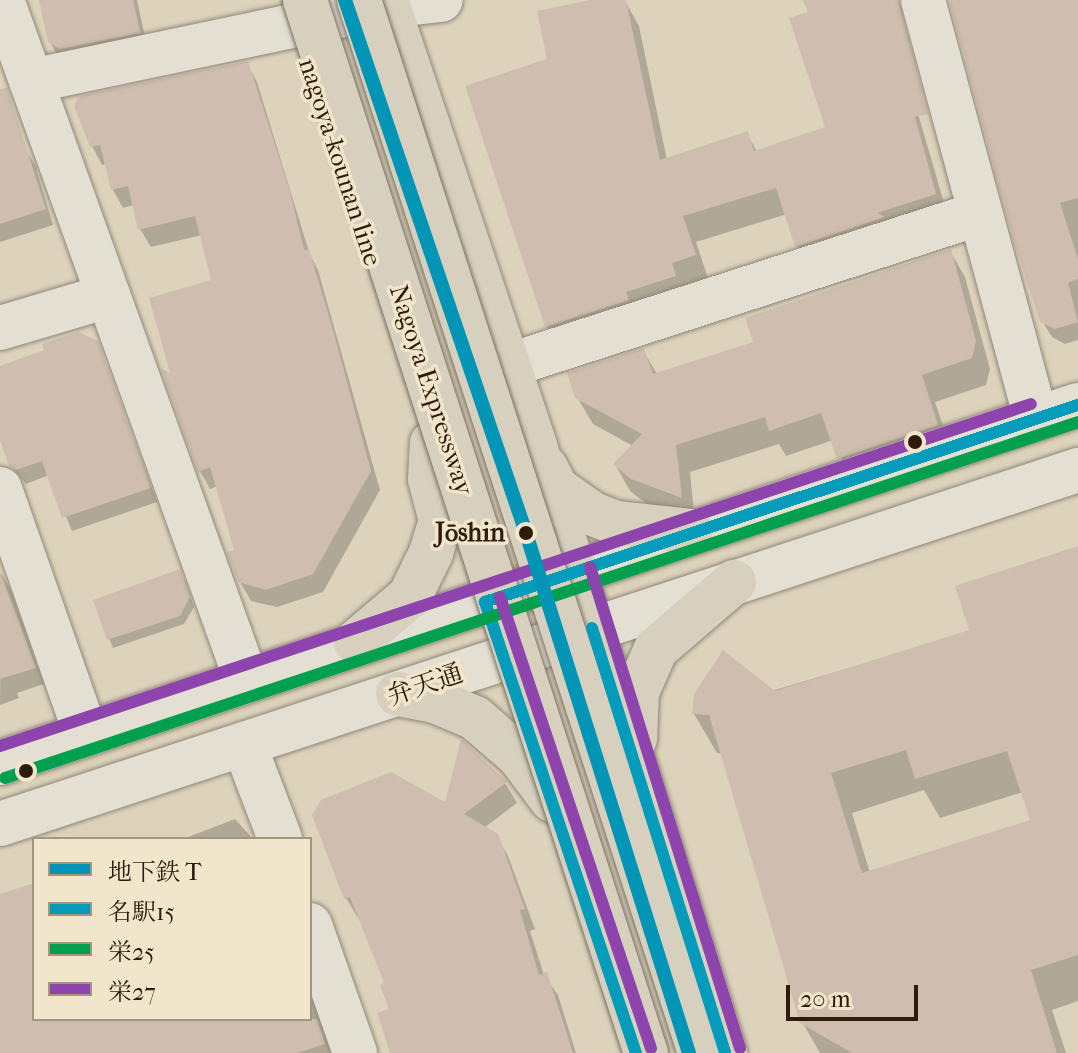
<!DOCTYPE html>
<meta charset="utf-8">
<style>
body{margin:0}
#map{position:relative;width:1078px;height:1053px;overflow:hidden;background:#ddd3bc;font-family:"IM FELL French Canon","Noto Serif JP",serif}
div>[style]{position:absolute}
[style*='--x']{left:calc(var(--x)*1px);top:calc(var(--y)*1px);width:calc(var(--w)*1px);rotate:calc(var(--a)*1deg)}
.shadow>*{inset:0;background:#0003}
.building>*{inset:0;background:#cfbdaf}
.roads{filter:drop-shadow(0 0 2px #8f8779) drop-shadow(0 0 2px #8f8779)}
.minor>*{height:44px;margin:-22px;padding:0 22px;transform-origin:22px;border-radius:22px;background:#e4dfd3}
.tertiary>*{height:44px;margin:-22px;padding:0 22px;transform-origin:22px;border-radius:22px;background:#e4dfd3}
.primary>*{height:44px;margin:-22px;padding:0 22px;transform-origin:22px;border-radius:22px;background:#d8d0bf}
.bridges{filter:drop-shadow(0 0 2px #776e61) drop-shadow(0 0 2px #776e61)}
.motorway-bridge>*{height:44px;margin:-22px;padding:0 22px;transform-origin:22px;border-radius:22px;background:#d8d0bf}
.bus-1>*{height:12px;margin:-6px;padding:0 6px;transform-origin:6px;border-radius:6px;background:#059bbb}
.bus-2>*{height:12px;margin:-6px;padding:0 6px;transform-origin:6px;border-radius:6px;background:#029f4e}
.bus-3>*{height:12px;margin:-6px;padding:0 6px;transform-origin:6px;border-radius:6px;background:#8e44ad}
.metro-1>*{height:14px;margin:-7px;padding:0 7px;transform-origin:7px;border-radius:7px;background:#0295b6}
.dots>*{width:22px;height:22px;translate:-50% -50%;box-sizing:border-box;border:4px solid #f1e6cb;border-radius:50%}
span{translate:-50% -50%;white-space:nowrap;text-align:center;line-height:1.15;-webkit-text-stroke:7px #f1e6cb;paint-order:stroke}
.street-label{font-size:26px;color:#2e1b0c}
.stop-label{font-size:26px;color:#2e1b0c;font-weight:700}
.right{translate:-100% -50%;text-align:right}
.legend{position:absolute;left:32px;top:837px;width:280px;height:184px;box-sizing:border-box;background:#f1e6cb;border:2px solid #a3957f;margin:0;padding:10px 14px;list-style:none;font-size:24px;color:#2e1b0c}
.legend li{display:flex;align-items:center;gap:16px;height:40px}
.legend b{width:40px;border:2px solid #a3957f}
.scale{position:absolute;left:786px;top:985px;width:132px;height:36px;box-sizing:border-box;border:4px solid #2e1b0c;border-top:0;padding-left:10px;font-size:24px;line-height:28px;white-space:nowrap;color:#2e1b0c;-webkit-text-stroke:6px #f1e6cb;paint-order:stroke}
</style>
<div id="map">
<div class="shadow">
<div style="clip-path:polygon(41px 0,137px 0,148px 50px,60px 60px,50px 42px)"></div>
<div style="clip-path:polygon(806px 0,885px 0,949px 220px,811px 271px,797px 246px,787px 214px,696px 242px,709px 281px,561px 352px,547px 327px,467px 87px,549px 61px,625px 1px,639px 26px,667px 160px,747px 133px,757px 152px,827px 129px)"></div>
<div style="clip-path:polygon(951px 0,1078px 0,1078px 340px,1065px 344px,1052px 337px,1042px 321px)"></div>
<div style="clip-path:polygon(247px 63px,257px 82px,310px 255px,318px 270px,380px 490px,323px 592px,277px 607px,251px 601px,240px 582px,237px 551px,218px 486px,210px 489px,200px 471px,216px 290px,202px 235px,151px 247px,140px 229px,134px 205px,123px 208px,113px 190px,106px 164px,102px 165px,92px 146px)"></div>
<div style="clip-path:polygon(26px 150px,35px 165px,53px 225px,0 242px,0 158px)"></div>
<div style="clip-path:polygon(950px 251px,965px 277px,990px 369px,986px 385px,935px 402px,952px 452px,854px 484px,833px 440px,786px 456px,779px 444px,690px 472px,695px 523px,648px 505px,630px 491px,615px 464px,633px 446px,593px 424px,577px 397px,643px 350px,657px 374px,756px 343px)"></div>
<div style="clip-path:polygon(97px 342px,157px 502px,72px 531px,49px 475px,26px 484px,11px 466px,0 434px,0 368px)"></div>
<div style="clip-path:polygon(evenodd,1078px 548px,1078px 1001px,1052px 1010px,1066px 1053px,820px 1053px,802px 1022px,722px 754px,717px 753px,694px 714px,971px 632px,1078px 548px,924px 790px,940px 818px,1023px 792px,1033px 822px,870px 873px,852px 813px,924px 790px)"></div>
<div style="clip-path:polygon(1px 573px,11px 590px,44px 684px,17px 693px,19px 698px,0 705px)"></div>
<div style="clip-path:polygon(184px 579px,194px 607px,184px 624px,113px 648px,95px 601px)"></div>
<div style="clip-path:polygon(505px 783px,517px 803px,484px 828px,496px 835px,508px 856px,535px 929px,530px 931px,544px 975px,558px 995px,576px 1053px,392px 1053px,387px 985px,360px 917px,358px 918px,346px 898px,446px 806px)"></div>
<div style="clip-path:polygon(235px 819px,253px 839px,183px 839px)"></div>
<div style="clip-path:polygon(34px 885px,34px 1019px,310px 1019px,310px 987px,331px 1053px,0 1053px,0 896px)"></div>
</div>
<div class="building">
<div style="clip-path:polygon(39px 0,133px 0,140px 33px,60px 49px,48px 42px)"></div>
<div style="clip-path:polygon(590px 0,626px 0,660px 160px,748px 131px,754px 151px,825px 127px,789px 18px,808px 12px,803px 0,899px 0,928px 114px,915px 117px,936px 194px,877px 213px,885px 217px,795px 247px,776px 188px,683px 216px,696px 255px,672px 263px,676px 276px,626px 292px,629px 300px,545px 327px,465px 86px,547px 59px,537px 11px)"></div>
<div style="clip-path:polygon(949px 0,1078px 0,1078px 198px,1060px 203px,1078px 259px,1078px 279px,1068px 283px,1078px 322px,1055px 329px,1040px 322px,1013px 238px)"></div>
<div style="clip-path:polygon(248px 61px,290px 191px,304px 250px,309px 249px,333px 330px,371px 471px,313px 574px,266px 590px,238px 582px,227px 552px,234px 550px,210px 467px,198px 472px,161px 368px,170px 373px,149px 298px,211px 280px,195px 216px,138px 230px,128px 186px,111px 190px,100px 145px,90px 147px,74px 106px,79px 96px)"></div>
<div style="clip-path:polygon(7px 88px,46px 209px,0 224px,0 89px)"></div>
<div style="clip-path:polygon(951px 249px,976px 341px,972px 358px,922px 375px,938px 425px,837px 459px,821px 413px,769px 431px,765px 417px,676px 445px,682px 498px,631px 479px,613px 464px,642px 434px,575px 398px,567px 373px,644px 348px,653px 374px,753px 342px,745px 318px)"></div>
<div style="clip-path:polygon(78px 332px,98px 341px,151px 488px,62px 518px,42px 461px,16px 470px,9px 466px,0 440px,0 366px,44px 350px,42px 344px)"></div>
<div style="clip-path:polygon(evenodd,1078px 546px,1078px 955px,1031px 970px,1057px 1053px,852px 1053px,800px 1023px,709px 715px,692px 714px,694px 694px,723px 650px,775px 691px,969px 630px,955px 586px,1078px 546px,906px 750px,915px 779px,1007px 751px,1030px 820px,862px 873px,831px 773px,906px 750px)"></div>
<div style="clip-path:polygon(180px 569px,190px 597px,180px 616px,107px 640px,93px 600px)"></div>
<div style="clip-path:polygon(0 572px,36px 668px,0 679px)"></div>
<div style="clip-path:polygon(461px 739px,507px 782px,464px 814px,498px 834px,525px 909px,520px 910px,539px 975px,547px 972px,573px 1053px,390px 1053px,377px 1013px,389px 1009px,380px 985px,384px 983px,350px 897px,344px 899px,312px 815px,321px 800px,391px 772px,445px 802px)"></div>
<div style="clip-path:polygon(34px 883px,34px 1019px,317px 1019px,325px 1044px,297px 1053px,0 1053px,0 894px)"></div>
</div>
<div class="roads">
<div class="minor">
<div style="--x:2;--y:0;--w:722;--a:70.23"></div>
<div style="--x:923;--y:0;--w:434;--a:74.9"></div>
<div style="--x:31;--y:81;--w:365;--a:-11.9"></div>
<div style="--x:388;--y:6;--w:53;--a:-6.5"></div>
<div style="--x:0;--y:328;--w:113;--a:-16.5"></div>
<div style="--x:507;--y:366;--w:497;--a:-17.9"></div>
<div style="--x:0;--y:489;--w:260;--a:70.7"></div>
<div style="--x:244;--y:744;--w:102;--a:69.2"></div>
<div style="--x:310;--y:925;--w:136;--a:70.6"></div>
</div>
<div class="tertiary">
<div style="--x:0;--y:763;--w:1136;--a:-18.37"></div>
<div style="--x:0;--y:824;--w:1135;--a:-18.18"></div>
</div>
<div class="primary">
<div style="--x:386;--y:0;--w:473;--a:71.5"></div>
<div style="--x:536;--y:449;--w:633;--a:72.62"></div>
<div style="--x:546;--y:468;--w:22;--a:63"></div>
<div style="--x:556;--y:488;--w:45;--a:35.1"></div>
<div style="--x:593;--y:514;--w:25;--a:21"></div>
<div style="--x:616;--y:523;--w:75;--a:6.1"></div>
<div style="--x:356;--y:642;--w:71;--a:-40.4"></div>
<div style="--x:410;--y:596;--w:48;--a:-64"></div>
<div style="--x:431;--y:553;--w:34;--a:-73"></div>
<div style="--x:441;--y:521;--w:43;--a:-104.7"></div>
<div style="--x:430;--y:479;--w:36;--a:-87"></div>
<div style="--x:398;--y:694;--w:38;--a:11"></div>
<div style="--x:435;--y:701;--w:43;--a:23"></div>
<div style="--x:475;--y:718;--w:58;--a:40.8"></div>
<div style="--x:519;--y:756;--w:55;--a:53.1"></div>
<div style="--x:635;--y:739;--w:47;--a:-87.6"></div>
<div style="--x:637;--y:692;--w:47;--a:-66.2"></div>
<div style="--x:656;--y:649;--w:103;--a:-40.7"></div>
</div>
</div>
<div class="bridges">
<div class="motorway-bridge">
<div style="--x:305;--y:0;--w:1107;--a:72.06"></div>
<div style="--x:359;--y:0;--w:1107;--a:72.06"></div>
</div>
</div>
<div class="bus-1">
<div style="--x:485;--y:602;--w:625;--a:-18.38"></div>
<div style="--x:485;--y:602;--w:476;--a:71.5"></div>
<div style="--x:592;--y:628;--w:445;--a:72.6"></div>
</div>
<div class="bus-2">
<div style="--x:5;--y:778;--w:1131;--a:-18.35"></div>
</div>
<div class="bus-3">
<div style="--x:590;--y:567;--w:504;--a:72.68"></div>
<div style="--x:500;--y:597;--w:476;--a:71.5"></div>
<div style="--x:0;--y:746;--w:1086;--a:-18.35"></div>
</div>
<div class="metro-1">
<div style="--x:345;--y:0;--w:563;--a:71.24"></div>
<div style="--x:526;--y:533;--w:545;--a:72.6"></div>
</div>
<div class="dots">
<div style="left:915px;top:442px;background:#2e1b0c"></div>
<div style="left:526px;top:533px;background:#2e1b0c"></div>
<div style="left:26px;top:771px;background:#2e1b0c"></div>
</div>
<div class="street-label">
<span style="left:340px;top:162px;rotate:72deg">nagoya-kounan line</span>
<span style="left:431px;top:390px;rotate:72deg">Nagoya Expressway</span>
<span style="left:425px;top:685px;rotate:-19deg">弁天通</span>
</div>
<div class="stop-label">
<span class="right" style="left:505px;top:533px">Jōshin</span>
</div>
<ul class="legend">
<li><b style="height:10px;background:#0295b6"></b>地下鉄 T</li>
<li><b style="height:10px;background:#059bbb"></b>名駅15</li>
<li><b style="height:10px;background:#029f4e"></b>栄25</li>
<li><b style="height:10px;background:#8e44ad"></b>栄27</li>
</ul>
<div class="scale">20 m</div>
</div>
